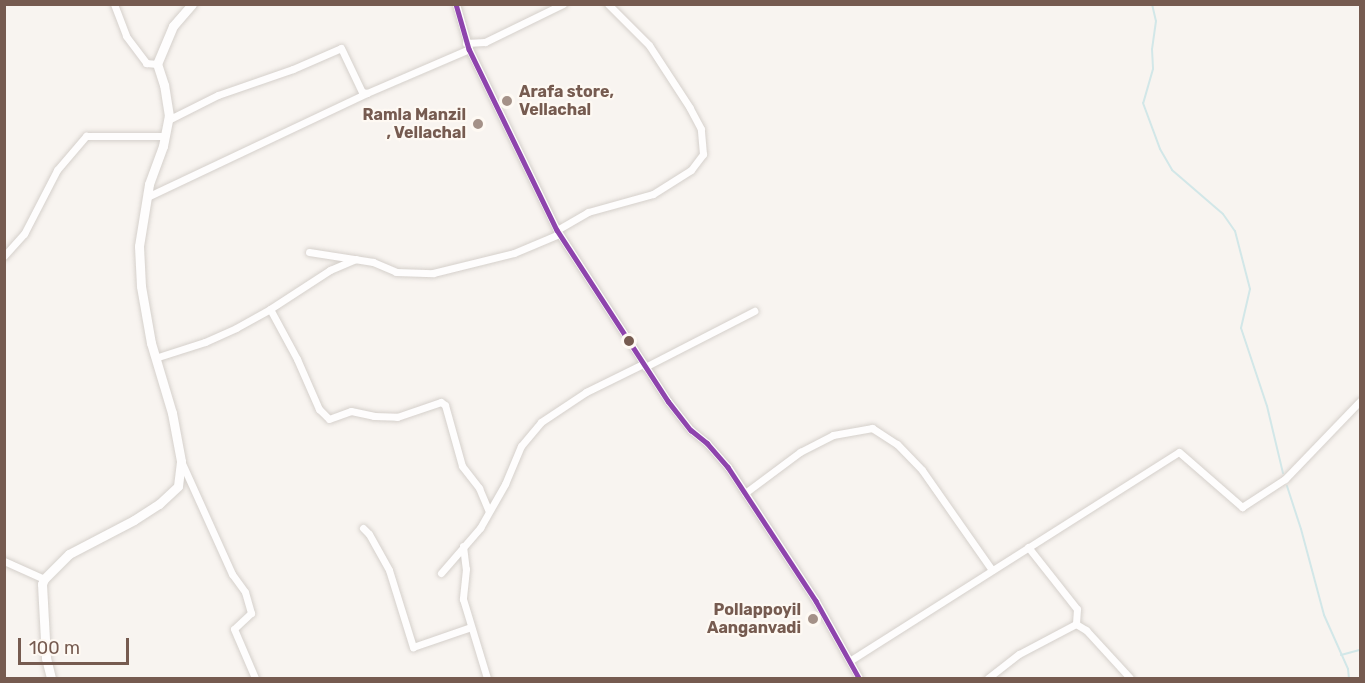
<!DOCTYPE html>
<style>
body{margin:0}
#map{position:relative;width:1365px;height:683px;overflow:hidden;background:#f8f4f0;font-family:Rubik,sans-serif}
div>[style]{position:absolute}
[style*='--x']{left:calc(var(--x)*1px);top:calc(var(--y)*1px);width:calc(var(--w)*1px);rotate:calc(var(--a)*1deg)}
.stream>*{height:2px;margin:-1px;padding:0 1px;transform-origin:1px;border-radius:1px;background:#d2e7e8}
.roads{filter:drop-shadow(0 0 2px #d5d0cb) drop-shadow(0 0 2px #d5d0cb)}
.minor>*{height:7px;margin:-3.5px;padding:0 3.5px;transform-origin:3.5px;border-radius:3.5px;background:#fefdfd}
.secondary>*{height:9px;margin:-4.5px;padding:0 4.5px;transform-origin:4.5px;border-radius:4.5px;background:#fefdfd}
.bus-1>*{height:4.5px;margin:-2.25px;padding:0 2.25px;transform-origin:2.25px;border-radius:2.25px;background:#8e44ad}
.dots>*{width:16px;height:16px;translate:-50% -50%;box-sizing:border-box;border:3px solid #fef9f3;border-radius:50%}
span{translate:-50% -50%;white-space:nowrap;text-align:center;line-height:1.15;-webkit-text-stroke:4.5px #fef9f3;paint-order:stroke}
.poi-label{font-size:16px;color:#765b50;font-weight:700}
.left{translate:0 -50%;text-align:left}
.right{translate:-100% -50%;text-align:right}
.frame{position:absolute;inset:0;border:6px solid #765b50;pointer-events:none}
.scale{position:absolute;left:18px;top:638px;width:111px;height:27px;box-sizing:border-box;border:3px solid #765b50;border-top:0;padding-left:8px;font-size:18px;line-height:21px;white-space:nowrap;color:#765b50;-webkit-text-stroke:4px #fef9f3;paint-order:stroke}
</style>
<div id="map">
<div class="stream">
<div style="--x:1152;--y:4;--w:17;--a:77"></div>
<div style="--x:1156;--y:21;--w:28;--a:98"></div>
<div style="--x:1152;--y:49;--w:20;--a:87"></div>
<div style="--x:1153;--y:69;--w:35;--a:106"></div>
<div style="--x:1143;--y:103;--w:49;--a:69.7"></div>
<div style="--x:1160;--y:149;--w:24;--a:60"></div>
<div style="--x:1172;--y:170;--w:67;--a:40.8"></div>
<div style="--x:1223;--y:214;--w:21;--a:55"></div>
<div style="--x:1235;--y:231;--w:60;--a:75.5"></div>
<div style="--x:1250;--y:289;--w:40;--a:103"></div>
<div style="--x:1241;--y:328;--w:82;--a:71.6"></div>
<div style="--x:1267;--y:406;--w:69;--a:76.6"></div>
<div style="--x:1287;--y:486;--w:45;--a:72"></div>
<div style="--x:1301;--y:529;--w:89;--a:75"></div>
<div style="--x:1324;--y:615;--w:59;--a:66"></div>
<div style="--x:1348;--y:669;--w:9;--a:84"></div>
<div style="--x:1341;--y:655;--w:20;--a:-15"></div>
</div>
<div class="roads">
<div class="minor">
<div style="--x:114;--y:4;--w:34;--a:69"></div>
<div style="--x:126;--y:36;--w:34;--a:53"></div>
<div style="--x:146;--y:63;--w:11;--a:5"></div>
<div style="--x:456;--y:4;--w:47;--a:73.9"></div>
<div style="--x:469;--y:49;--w:201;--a:64.1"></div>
<div style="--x:557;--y:230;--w:204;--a:57"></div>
<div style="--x:668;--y:401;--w:37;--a:52"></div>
<div style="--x:691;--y:430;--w:21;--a:39"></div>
<div style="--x:707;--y:443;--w:32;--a:49"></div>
<div style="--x:728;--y:467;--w:160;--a:56.7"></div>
<div style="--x:816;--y:601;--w:88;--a:60.8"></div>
<div style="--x:466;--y:43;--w:19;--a:-3"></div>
<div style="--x:485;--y:42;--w:87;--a:-26"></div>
<div style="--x:168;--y:120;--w:56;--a:-26.6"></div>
<div style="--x:218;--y:95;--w:79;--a:-19.1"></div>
<div style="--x:293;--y:69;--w:52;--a:-23.6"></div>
<div style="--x:341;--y:48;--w:49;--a:64.5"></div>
<div style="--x:362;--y:92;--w:5;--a:11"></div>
<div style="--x:367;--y:93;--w:111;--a:-23.3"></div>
<div style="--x:147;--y:197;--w:243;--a:-25.3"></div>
<div style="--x:557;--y:230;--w:36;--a:-30"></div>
<div style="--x:588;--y:212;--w:67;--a:-15.5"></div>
<div style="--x:653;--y:194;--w:45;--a:-32.3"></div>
<div style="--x:691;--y:170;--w:20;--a:-53"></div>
<div style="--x:703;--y:154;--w:25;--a:-95"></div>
<div style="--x:701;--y:129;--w:24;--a:-118"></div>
<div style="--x:690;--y:108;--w:75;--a:-123.1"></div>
<div style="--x:649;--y:45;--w:58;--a:-135"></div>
<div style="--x:309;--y:252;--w:65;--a:8.9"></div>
<div style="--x:373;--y:262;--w:25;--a:23"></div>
<div style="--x:396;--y:272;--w:37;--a:2"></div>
<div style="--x:433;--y:273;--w:83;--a:-13.9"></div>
<div style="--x:514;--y:253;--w:49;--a:-22.9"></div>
<div style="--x:4;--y:256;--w:30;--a:-48"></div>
<div style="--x:24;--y:234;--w:72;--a:-62.7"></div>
<div style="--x:57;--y:170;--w:45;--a:-49.5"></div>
<div style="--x:86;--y:136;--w:79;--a:0"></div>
<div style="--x:270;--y:309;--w:57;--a:61.6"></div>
<div style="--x:297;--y:359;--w:55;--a:66.3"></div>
<div style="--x:319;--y:409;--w:14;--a:45"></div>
<div style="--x:329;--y:419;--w:23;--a:-20"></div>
<div style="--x:351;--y:411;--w:24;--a:12"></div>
<div style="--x:374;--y:416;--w:23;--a:2"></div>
<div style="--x:397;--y:417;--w:46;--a:-18.8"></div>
<div style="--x:441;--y:402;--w:5;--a:37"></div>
<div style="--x:445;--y:405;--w:63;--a:74.4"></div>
<div style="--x:462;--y:466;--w:28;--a:52"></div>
<div style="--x:479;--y:488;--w:25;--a:67"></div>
<div style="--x:155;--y:358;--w:52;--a:-17.7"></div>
<div style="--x:205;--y:342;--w:34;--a:-24"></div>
<div style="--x:236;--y:328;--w:39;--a:-29"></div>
<div style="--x:270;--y:309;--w:72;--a:-33"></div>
<div style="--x:330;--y:270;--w:28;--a:-23"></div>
<div style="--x:645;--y:367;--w:123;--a:-27.2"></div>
<div style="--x:181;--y:461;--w:124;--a:65.7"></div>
<div style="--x:232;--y:574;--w:22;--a:54"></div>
<div style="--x:245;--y:592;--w:22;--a:74"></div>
<div style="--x:251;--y:613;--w:23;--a:137"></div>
<div style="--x:234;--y:629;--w:53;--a:66.8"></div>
<div style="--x:745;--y:493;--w:69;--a:-36.7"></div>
<div style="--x:800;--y:452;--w:37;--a:-27"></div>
<div style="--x:833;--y:435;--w:40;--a:-10"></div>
<div style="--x:872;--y:428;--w:30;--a:33"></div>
<div style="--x:897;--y:444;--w:36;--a:46"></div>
<div style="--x:922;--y:470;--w:122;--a:55"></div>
<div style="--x:363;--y:528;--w:8;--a:45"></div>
<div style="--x:369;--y:534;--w:41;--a:60.9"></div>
<div style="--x:389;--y:570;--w:81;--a:72.7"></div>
<div style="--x:413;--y:647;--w:61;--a:-19"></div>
<div style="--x:463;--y:546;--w:23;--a:83"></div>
<div style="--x:466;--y:569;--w:30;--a:96"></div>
<div style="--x:463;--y:599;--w:83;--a:73.1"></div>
<div style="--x:1028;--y:547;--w:79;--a:51.7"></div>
<div style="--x:1077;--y:609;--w:15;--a:94"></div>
<div style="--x:4;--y:561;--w:44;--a:24.2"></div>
<div style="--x:441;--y:573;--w:60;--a:-49.1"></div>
<div style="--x:480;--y:528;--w:51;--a:-60.4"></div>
<div style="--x:505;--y:484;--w:41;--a:-67.2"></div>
<div style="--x:521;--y:446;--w:31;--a:-50"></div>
<div style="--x:541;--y:422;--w:54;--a:-33.7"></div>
<div style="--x:586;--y:392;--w:64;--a:-26.2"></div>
<div style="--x:851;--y:660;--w:388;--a:-32.4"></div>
<div style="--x:1179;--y:452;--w:84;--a:41.1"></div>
<div style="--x:1242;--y:507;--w:51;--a:-33.1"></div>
<div style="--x:1285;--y:479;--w:108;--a:-46.1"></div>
<div style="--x:988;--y:678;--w:39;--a:-38"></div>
<div style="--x:1019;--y:654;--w:64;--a:-27.8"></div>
<div style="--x:1076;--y:624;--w:12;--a:31"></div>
<div style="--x:1086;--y:630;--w:65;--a:47.5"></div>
</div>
<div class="secondary">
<div style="--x:51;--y:678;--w:21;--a:-104"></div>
<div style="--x:46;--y:658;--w:74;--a:-93.1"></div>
<div style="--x:42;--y:584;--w:5;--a:-68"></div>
<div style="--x:44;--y:579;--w:35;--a:-45"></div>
<div style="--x:69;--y:554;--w:73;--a:-27.6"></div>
<div style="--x:134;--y:520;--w:30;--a:-33"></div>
<div style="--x:159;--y:504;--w:26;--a:-43"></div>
<div style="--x:178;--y:486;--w:25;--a:-83"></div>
<div style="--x:181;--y:461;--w:49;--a:-100.6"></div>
<div style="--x:172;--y:413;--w:73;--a:-106.7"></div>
<div style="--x:151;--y:343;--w:58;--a:-100"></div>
<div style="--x:141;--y:286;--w:40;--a:-92.9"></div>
<div style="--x:139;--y:246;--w:63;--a:-80.8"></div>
<div style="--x:149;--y:184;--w:40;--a:-69.8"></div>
<div style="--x:163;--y:146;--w:31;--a:-79"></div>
<div style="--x:169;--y:116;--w:31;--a:-99"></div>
<div style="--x:164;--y:85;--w:22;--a:-108"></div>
<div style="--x:157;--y:64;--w:41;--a:-67.2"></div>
<div style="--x:173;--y:26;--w:29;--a:-49"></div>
</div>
</div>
<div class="bus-1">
<div style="--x:456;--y:4;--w:47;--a:73.9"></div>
<div style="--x:469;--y:49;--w:201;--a:64.1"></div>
<div style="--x:557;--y:230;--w:204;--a:57"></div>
<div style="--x:668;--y:401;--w:37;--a:52"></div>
<div style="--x:691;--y:430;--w:21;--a:39"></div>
<div style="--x:707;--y:443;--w:32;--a:49"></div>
<div style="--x:728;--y:467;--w:160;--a:56.7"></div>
<div style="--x:816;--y:601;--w:88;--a:60.8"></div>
</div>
<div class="dots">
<div style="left:507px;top:101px;background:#a49188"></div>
<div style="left:478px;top:124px;background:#a49188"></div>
<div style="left:629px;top:341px;background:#765b50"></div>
<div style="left:813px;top:619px;background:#a49188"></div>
</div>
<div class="poi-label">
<span class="left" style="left:519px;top:101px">Arafa store,<br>Vellachal</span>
<span class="right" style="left:466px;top:124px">Ramla Manzil<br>, Vellachal</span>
<span class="right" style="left:801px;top:619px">Pollappoyil<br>Aanganvadi</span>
</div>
<div class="frame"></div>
<div class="scale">100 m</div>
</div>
